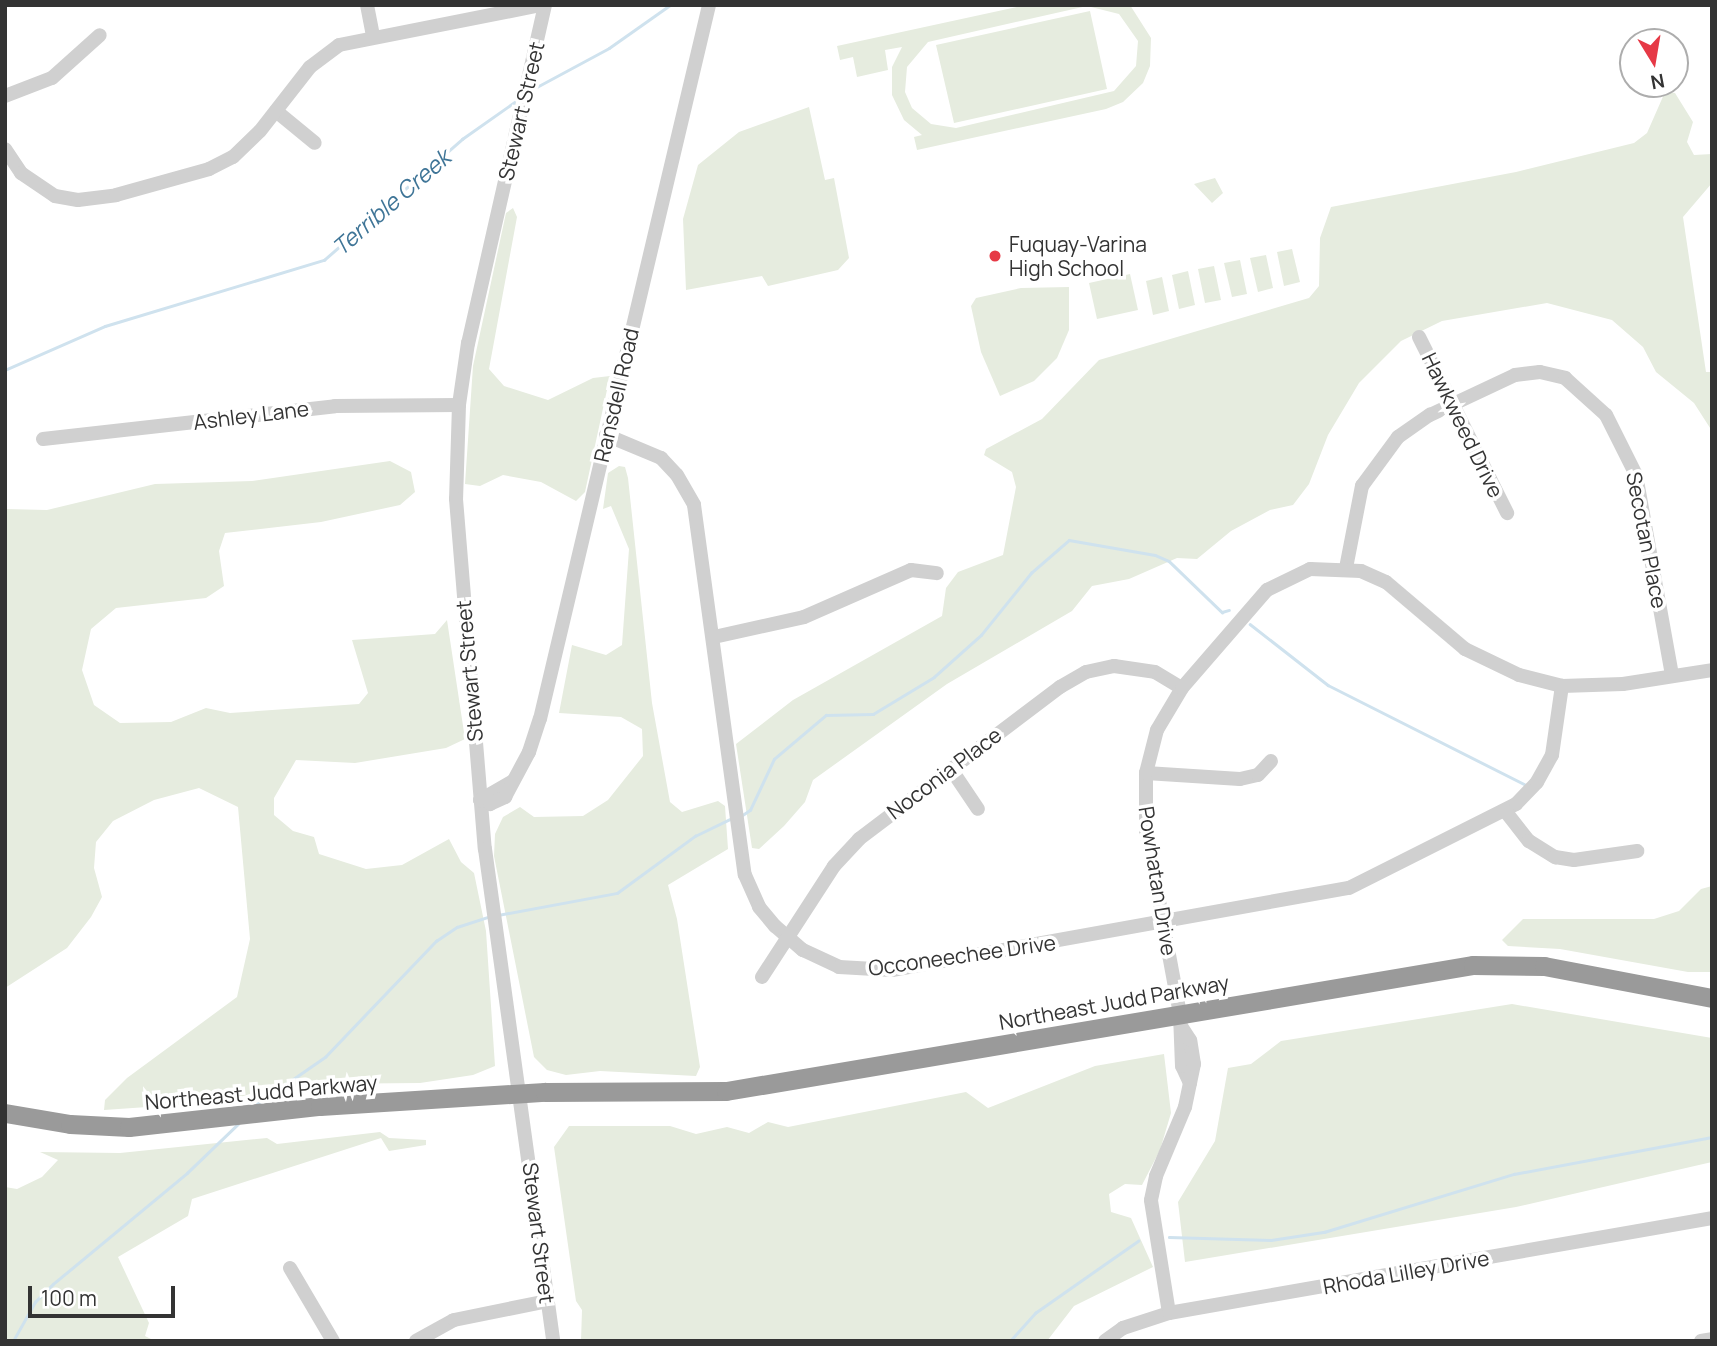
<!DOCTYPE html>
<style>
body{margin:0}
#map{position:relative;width:1717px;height:1346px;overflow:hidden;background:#fff;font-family:Manrope,sans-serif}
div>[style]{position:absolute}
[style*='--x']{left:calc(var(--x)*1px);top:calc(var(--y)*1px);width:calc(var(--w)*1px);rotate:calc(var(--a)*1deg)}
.green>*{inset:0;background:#e6ecdf}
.stream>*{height:2.5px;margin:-1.25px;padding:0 1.25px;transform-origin:1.25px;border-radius:1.25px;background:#cfe2ee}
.minor>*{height:14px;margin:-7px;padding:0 7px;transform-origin:7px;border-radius:7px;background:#d0d0d0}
.highway>*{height:19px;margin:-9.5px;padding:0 9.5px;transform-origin:9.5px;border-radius:9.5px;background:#9a9a9a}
.dots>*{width:19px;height:19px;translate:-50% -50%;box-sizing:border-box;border:4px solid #fff;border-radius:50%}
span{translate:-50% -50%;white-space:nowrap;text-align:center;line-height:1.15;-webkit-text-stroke:7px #fff;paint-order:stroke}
.street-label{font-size:21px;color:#333}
.poi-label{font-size:21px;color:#333}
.left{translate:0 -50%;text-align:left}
.water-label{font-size:23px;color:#3f7597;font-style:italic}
.frame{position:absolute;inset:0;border:7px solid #333;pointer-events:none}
.north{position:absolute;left:1619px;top:28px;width:70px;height:70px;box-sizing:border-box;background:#fff;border:2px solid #adadad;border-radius:50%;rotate:169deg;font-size:19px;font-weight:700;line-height:28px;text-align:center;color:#333}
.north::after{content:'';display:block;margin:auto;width:24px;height:32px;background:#e63946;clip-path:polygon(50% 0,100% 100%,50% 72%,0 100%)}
.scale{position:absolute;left:28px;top:1286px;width:147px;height:32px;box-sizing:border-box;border:4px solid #333;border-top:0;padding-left:9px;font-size:21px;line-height:24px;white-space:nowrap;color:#333;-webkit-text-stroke:5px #fff;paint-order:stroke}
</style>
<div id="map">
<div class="green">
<div style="clip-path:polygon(evenodd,1026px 5px,1130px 5px,1151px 38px,1150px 66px,1143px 83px,1123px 102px,1106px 109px,917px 150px,914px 137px,922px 135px,904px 120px,892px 95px,892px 67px,902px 47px,885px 50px,888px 70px,857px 77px,853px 57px,840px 60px,837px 46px,1026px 5px,1087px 6px,1119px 14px,1138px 41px,1136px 66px,1114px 91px,956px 128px,931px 124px,912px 108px,905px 92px,907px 67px,928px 42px,1087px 6px)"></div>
<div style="clip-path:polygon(1090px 11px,1107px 89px,954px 123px,936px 45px)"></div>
<div style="clip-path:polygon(1665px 92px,1675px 93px,1693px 122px,1687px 142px,1694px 155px,1712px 154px,1712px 183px,1683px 217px,1706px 372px,1712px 372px,1712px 431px,1694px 403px,1656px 372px,1643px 347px,1612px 320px,1547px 303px,1442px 321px,1401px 341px,1359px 383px,1328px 435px,1309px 484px,1293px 505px,1270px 510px,1231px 531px,1197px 559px,1177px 558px,1129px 579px,1092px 586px,1072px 611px,947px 684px,813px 780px,805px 802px,784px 826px,759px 849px,752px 848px,736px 744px,793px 700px,942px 616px,946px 588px,958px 572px,1003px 555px,1016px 487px,1012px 472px,984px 455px,986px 449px,1042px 419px,1099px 360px,1309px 298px,1319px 286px,1320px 238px,1331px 207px,1516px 172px,1634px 143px,1647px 133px)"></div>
<div style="clip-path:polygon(809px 107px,825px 180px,834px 178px,849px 258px,838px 270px,768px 286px,762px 276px,686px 290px,683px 219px,698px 165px,739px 132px)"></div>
<div style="clip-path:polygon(1215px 178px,1223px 193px,1212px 203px,1194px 184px)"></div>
<div style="clip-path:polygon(513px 208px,517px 217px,489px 369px,504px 386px,548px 400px,593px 378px,610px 376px,585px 492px,576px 501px,541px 482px,503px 475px,480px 486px,465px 484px,473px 366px,506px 213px)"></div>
<div style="clip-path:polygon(1292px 249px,1300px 282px,1284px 286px,1277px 252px)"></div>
<div style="clip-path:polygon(1266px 255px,1273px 288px,1258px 292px,1250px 258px)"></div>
<div style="clip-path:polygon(1240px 260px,1247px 294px,1232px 297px,1224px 263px)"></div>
<div style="clip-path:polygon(1214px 266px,1221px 300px,1205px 303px,1198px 269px)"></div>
<div style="clip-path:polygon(1188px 271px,1195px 305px,1179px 309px,1172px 275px)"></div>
<div style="clip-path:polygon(1130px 274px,1138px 310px,1097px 319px,1089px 283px)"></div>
<div style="clip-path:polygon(1162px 277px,1169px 311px,1153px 315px,1146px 281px)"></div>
<div style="clip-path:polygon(1069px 287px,1069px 330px,1057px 358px,1034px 381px,1000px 396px,981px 352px,971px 306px,976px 298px,1021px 288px)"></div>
<div style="clip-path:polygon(390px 461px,411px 472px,415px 492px,400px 505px,321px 522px,225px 533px,219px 551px,224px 586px,206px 598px,116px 608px,91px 629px,82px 670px,94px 705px,120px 723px,171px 722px,206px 708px,230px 713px,359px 704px,368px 693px,352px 640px,435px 634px,447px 620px,465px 739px,446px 748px,355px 763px,296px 760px,274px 798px,274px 815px,293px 831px,314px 837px,319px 854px,366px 869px,402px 865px,449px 839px,461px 862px,474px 873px,486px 931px,495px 1066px,473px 1075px,420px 1083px,312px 1084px,205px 1103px,104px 1110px,105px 1100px,127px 1078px,237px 997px,250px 939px,238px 807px,199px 788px,154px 800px,113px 821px,96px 842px,94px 868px,102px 897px,91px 917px,67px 948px,5px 988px,5px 509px,47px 510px,155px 484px,252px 481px)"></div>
<div style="clip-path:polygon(619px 466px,625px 467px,628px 478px,652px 703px,670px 802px,682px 812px,718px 801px,725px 806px,728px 849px,668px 885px,677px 919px,700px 1067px,696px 1076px,600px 1071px,566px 1075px,547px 1070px,534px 1057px,494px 856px,495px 834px,503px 817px,520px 807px,534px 817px,583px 816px,608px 800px,643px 756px,642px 729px,621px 717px,559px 713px,572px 645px,606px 655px,622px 645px,629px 549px,611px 506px,603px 509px,608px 473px)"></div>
<div style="clip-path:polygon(1712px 886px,1712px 972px,1688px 972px,1560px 949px,1508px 946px,1502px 940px,1523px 919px,1654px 919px,1679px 911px,1701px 889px)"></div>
<div style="clip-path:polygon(1512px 1004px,1712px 1038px,1712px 1162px,1516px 1207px,1185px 1262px,1178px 1202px,1215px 1141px,1228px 1068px,1251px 1064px,1281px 1041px)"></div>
<div style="clip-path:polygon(1164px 1054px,1171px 1113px,1160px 1150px,1142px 1185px,1125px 1184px,1109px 1194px,1111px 1212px,1131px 1218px,1153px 1267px,1074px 1306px,1047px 1341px,581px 1341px,582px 1310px,576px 1301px,554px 1147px,569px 1126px,670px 1126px,696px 1134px,727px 1127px,749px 1133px,768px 1122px,788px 1127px,966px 1092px,988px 1108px,1095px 1066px)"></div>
<div style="clip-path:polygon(380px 1132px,389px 1138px,426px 1140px,426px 1145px,389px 1151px,381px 1138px,192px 1199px,188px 1216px,118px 1257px,149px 1323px,145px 1336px,155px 1341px,5px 1341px,5px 1187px,17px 1189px,42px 1177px,58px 1160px,40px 1152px,120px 1153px,267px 1138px,277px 1144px)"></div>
</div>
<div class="stream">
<div style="--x:533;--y:89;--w:86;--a:-28.3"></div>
<div style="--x:609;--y:48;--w:75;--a:-35.2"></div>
<div style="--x:5;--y:370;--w:109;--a:-23.7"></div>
<div style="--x:105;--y:326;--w:229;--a:-16.8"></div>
<div style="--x:324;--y:260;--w:184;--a:-41.2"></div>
<div style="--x:462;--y:139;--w:70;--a:-35.1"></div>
<div style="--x:5;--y:540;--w:41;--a:90"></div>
<div style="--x:1250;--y:624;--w:99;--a:38"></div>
<div style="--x:1328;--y:685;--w:222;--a:26.8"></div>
<div style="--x:741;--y:816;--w:11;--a:-34"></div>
<div style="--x:750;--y:810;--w:56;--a:-64.8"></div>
<div style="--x:774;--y:759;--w:68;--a:-40.2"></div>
<div style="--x:826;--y:715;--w:47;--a:-1.2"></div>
<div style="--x:873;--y:714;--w:71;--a:-31.2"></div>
<div style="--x:934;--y:677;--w:63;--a:-41.8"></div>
<div style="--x:981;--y:635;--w:80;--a:-51.1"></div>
<div style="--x:1031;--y:573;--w:50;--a:-41"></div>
<div style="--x:1069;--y:540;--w:87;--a:9.9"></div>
<div style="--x:1155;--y:555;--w:15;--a:23"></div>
<div style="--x:1169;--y:561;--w:74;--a:43.9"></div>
<div style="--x:1222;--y:612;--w:7;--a:-16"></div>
<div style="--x:498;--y:915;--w:121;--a:-10.5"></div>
<div style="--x:617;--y:893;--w:97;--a:-36.2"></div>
<div style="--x:695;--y:836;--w:41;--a:-25.9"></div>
<div style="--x:257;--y:1104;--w:83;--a:-34.7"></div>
<div style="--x:325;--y:1057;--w:161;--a:-46.3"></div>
<div style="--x:436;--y:941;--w:25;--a:-34"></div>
<div style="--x:457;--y:927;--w:33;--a:-18"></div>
<div style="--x:1169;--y:1237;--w:102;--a:1.7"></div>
<div style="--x:1271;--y:1240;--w:54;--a:-8.6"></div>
<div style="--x:1324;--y:1232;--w:199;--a:-17"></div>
<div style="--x:1514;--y:1174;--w:201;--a:-10.6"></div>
<div style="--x:13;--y:1341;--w:45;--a:-60.6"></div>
<div style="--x:35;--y:1302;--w:25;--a:-45"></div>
<div style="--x:53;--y:1284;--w:174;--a:-39.6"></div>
<div style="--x:187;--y:1173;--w:71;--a:-43.9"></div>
<div style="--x:1010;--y:1341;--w:38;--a:-48"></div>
<div style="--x:1035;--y:1313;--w:126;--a:-35"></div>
</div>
<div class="minor">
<div style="--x:367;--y:5;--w:31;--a:79"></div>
<div style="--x:545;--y:5;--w:347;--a:102.8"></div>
<div style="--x:468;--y:343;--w:63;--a:98.3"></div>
<div style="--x:459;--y:405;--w:94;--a:91.8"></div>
<div style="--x:456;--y:499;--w:351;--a:85.3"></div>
<div style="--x:485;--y:849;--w:497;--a:82.1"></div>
<div style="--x:5;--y:96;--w:50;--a:-21"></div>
<div style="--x:52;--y:78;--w:64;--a:-41.9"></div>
<div style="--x:276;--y:111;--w:50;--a:39.4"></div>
<div style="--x:5;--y:149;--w:29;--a:56"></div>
<div style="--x:21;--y:173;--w:41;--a:34.1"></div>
<div style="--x:55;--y:196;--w:23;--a:10"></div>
<div style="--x:78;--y:200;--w:38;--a:-7"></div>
<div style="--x:116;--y:195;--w:97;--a:-15.6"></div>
<div style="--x:209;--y:169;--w:27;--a:-27"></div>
<div style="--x:233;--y:157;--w:37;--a:-44"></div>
<div style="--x:260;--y:131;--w:81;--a:-52"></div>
<div style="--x:310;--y:67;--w:36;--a:-37"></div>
<div style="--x:339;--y:45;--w:206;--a:-11.2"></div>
<div style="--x:1419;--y:337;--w:197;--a:63.4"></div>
<div style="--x:606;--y:435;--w:60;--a:22.7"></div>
<div style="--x:661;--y:458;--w:23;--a:47"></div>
<div style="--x:677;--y:475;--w:34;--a:60"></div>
<div style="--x:694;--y:505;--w:373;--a:82.2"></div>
<div style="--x:745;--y:875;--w:35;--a:66"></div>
<div style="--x:759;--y:907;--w:25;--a:50"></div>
<div style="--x:775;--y:926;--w:37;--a:41"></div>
<div style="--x:803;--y:950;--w:40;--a:25"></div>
<div style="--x:839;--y:967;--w:53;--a:3.2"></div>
<div style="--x:892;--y:970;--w:464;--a:-10.2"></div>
<div style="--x:1349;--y:888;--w:187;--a:-26.7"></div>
<div style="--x:1516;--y:804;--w:30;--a:-46"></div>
<div style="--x:1537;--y:782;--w:31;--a:-61"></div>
<div style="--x:1552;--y:755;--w:70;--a:-81.8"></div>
<div style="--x:43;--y:439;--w:294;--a:-6.4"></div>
<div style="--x:335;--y:406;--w:124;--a:-0.5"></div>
<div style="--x:1346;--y:568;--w:84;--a:-79"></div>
<div style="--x:1362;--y:486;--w:61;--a:-53.7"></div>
<div style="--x:1398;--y:437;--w:39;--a:-35"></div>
<div style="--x:1430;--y:415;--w:94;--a:-25.2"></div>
<div style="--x:1515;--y:375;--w:25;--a:-7"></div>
<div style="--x:1540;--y:372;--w:26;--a:13"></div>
<div style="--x:1565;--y:378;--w:55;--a:42.1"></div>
<div style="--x:1606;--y:415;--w:67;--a:63.4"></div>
<div style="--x:1636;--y:475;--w:204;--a:79.8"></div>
<div style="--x:714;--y:637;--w:92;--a:-12.5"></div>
<div style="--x:804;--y:617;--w:117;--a:-23.7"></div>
<div style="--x:911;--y:570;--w:26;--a:7"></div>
<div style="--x:951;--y:769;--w:48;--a:56"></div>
<div style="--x:1146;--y:773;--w:94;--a:3.7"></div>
<div style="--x:1240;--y:779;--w:18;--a:-13"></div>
<div style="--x:1258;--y:775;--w:19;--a:-47"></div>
<div style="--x:513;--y:781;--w:38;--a:150"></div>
<div style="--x:480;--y:800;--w:11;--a:22"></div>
<div style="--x:490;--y:804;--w:17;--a:-25"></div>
<div style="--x:505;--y:797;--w:51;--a:-61.9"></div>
<div style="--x:529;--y:752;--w:35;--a:-72"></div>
<div style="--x:540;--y:719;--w:734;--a:-76.68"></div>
<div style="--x:1506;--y:812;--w:37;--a:52"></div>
<div style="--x:1529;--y:841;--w:31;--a:32"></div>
<div style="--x:1555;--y:857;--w:19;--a:9"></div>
<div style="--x:1574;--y:860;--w:64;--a:-8.1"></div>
<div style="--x:762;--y:977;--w:132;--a:-57"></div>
<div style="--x:834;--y:866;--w:37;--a:-47"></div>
<div style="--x:859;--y:839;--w:252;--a:-37.1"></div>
<div style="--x:1060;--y:687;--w:30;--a:-30"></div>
<div style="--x:1086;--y:672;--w:29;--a:-12"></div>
<div style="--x:1114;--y:666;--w:41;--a:8.3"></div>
<div style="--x:1155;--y:672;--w:31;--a:31"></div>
<div style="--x:1190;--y:1083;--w:19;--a:-115"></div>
<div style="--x:1182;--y:1066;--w:52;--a:-92.2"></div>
<div style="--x:1180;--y:1014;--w:186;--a:-100.5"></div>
<div style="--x:1146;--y:831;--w:58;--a:-90"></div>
<div style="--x:1146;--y:773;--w:44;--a:-75.7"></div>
<div style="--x:1157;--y:730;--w:49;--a:-59.2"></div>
<div style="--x:1182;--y:688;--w:130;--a:-49.1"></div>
<div style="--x:1267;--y:590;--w:48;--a:-26"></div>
<div style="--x:1310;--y:569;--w:51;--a:2.2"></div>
<div style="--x:1361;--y:571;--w:27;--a:24"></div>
<div style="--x:1386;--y:582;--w:104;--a:40.3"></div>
<div style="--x:1465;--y:649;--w:60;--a:25.7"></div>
<div style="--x:1519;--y:675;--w:44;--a:14.3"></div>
<div style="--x:1562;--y:686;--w:61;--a:-1.9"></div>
<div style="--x:1623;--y:684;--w:90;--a:-8.9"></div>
<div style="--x:290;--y:1268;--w:85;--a:59.5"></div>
<div style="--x:1169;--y:1313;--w:114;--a:-99.1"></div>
<div style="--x:1151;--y:1200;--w:25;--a:-78"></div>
<div style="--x:1156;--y:1176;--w:75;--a:-67.2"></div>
<div style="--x:1185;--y:1107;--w:44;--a:-78.2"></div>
<div style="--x:1194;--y:1064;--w:24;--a:-99"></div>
<div style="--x:1190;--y:1040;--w:17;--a:-123"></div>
<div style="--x:416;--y:1341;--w:43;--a:-28.9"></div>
<div style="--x:454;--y:1320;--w:95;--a:-11.5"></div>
<div style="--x:1105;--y:1341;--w:22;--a:-36"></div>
<div style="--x:1123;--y:1328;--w:48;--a:-18.1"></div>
<div style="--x:1169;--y:1313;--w:551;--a:-9.92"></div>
<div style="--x:1701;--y:1341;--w:11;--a:-10"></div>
</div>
<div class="highway">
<div style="--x:5;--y:1113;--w:66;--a:9.6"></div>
<div style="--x:70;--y:1124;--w:59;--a:2.9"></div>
<div style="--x:129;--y:1127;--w:192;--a:-6.3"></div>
<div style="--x:320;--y:1106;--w:225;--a:-3.6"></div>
<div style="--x:545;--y:1092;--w:181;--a:-0.3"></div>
<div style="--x:726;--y:1091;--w:758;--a:-9.57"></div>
<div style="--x:1473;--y:965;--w:71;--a:0.8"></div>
<div style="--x:1544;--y:966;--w:171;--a:10.8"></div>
</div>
<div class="dots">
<div style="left:995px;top:256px;background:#e63946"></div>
</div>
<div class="street-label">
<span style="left:521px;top:111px;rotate:-77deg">Stewart Street</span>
<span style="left:616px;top:395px;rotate:-77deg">Ransdell Road</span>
<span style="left:251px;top:415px;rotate:-7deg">Ashley Lane</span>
<span style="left:1463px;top:425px;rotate:64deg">Hawkweed Drive</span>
<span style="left:1647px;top:540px;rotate:79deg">Secotan Place</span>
<span style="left:469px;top:671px;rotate:-95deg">Stewart Street</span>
<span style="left:944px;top:773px;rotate:-37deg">Noconia Place</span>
<span style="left:1158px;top:881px;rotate:81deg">Powhatan Drive</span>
<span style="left:962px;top:955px;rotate:-8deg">Occoneechee Drive</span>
<span style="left:1114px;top:1002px;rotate:-10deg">Northeast Judd Parkway</span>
<span style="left:261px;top:1092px;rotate:-5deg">Northeast Judd Parkway</span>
<span style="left:539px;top:1233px;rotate:83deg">Stewart Street</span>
<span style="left:1406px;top:1272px;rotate:-10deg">Rhoda Lilley Drive</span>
</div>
<div class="poi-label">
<span class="left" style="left:1009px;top:256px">Fuquay-Varina<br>High School</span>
</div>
<div class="water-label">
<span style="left:391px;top:202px;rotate:-41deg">Terrible Creek</span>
</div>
<div class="frame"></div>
<div class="north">N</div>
<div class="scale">100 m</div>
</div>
